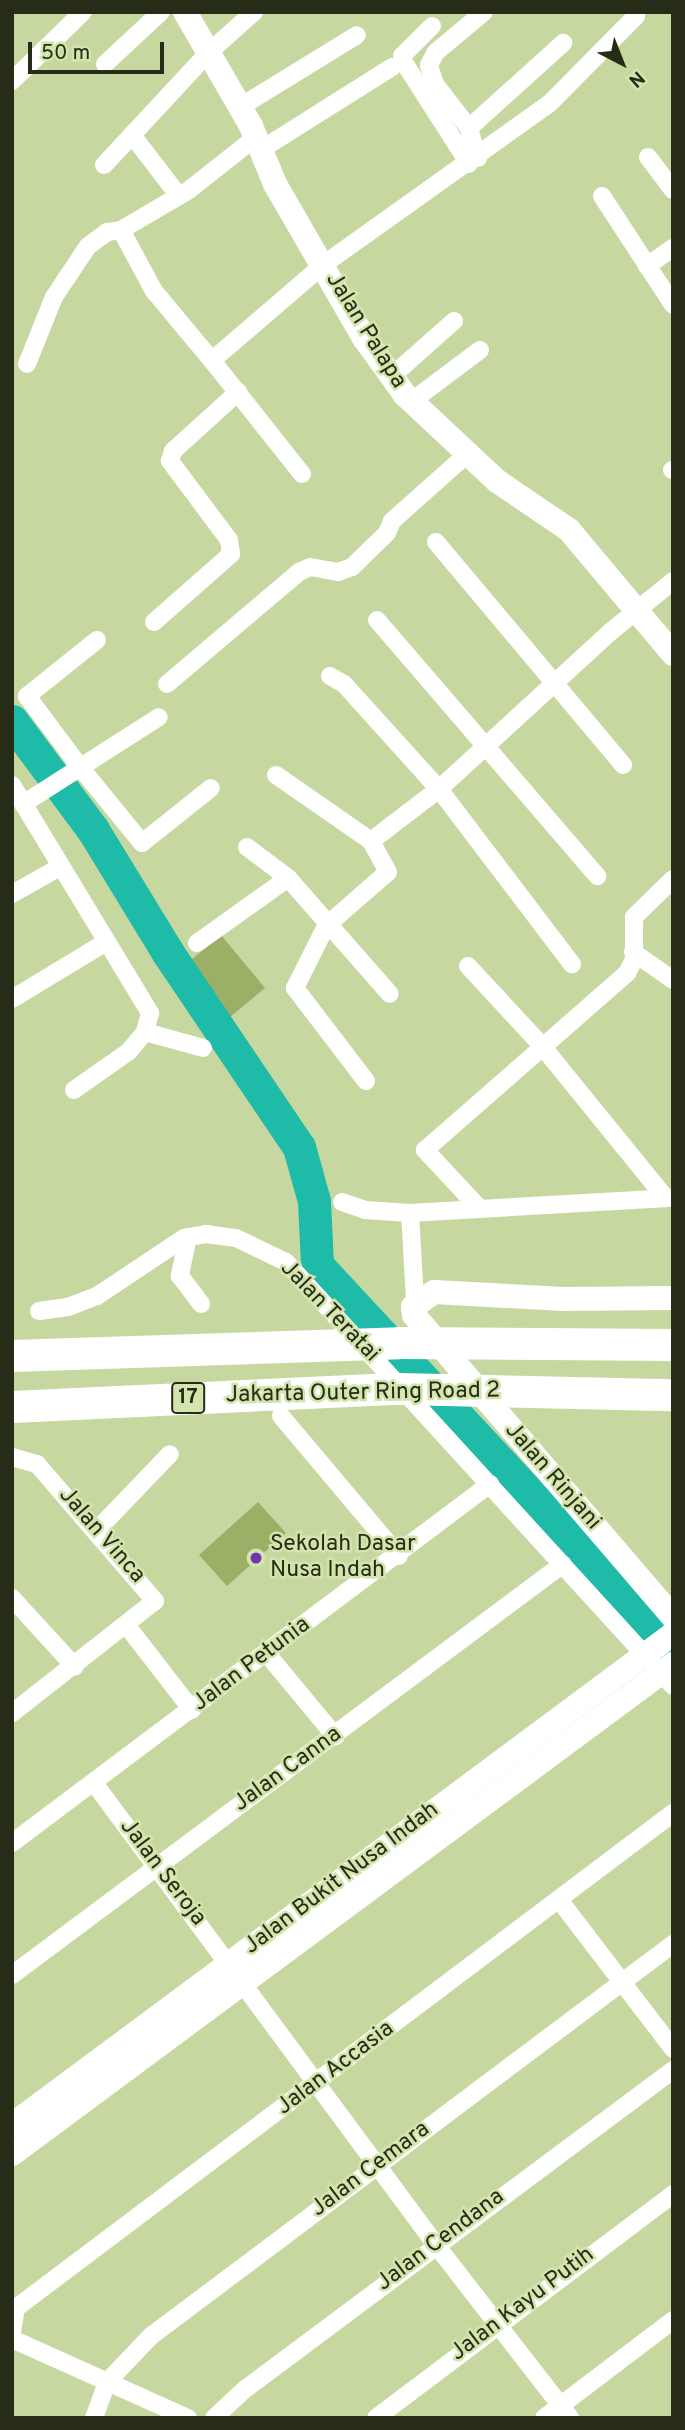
<!DOCTYPE html>
<style>
body{margin:0}
#map{position:relative;width:685px;height:2430px;overflow:hidden;background:#c6d79f;font-family:Overpass,sans-serif}
div>[style]{position:absolute}
[style*='--x']{left:calc(var(--x)*1px);top:calc(var(--y)*1px);width:calc(var(--w)*1px);rotate:calc(var(--a)*1deg)}
.green>*{inset:0;background:#9baf66}
.river>*{height:33px;margin:-16.5px;padding:0 16.5px;transform-origin:16.5px;border-radius:16.5px;background:#1dbba8}
.street>*{height:18px;margin:-9px;padding:0 9px;transform-origin:9px;border-radius:9px;background:#fff}
.secondary>*{height:24px;margin:-12px;padding:0 12px;transform-origin:12px;border-radius:12px;background:#fff}
.highway>*{height:32px;margin:-16px;padding:0 16px;transform-origin:16px;border-radius:16px;background:#fff}
.dots>*{width:19px;height:19px;translate:-50% -50%;box-sizing:border-box;border:4px solid #d3e4ac;border-radius:50%}
span{translate:-50% -50%;white-space:nowrap;text-align:center;line-height:1.15;-webkit-text-stroke:5px #d3e4ac;paint-order:stroke}
.shield-label span{padding:2px 5px;background:#d3e4ac;border:2px solid;border-radius:5px;-webkit-text-stroke-width:0}
.shield-label{font-size:21px;color:#262c17;font-weight:700}
.street-label{font-size:23px;color:#262c17}
.poi-label{font-size:23px;color:#262c17}
.left{translate:0 -50%;text-align:left}
.frame{position:absolute;inset:0;border:14px solid #262c17;pointer-events:none}
.north{position:absolute;left:587px;top:28px;width:70px;height:70px;-webkit-text-stroke:5px #d3e4ac;paint-order:stroke;rotate:138deg;font-size:19px;font-weight:700;line-height:28px;text-align:center;color:#262c17}
.north::after{content:'';display:block;margin:auto;width:24px;height:32px;background:#262c17;clip-path:polygon(50% 0,100% 100%,50% 72%,0 100%)}
.scale{position:absolute;left:28px;top:42px;width:136px;height:32px;box-sizing:border-box;border:4px solid #262c17;border-top:0;padding-left:9px;font-size:21px;line-height:24px;white-space:nowrap;color:#262c17;-webkit-text-stroke:5px #d3e4ac;paint-order:stroke}
</style>
<div id="map">
<div class="green">
<div style="clip-path:polygon(221px 935px,265px 988px,230px 1017px,186px 964px)"></div>
<div style="clip-path:polygon(258px 1502px,286px 1533px,227px 1586px,199px 1555px)"></div>
</div>
<div class="river">
<div style="--x:12;--y:721;--w:136;--a:53.4"></div>
<div style="--x:93;--y:830;--w:144;--a:58.6"></div>
<div style="--x:168;--y:953;--w:234;--a:56"></div>
<div style="--x:299;--y:1147;--w:56;--a:74.5"></div>
<div style="--x:314;--y:1201;--w:64;--a:87.3"></div>
<div style="--x:317;--y:1265;--w:388;--a:47.1"></div>
<div style="--x:581;--y:1549;--w:144;--a:50.3"></div>
</div>
<div class="street">
<div style="--x:432;--y:26;--w:42;--a:135"></div>
<div style="--x:402;--y:56;--w:5;--a:79"></div>
<div style="--x:403;--y:61;--w:122;--a:57.3"></div>
<div style="--x:105;--y:64;--w:76;--a:-42.9"></div>
<div style="--x:12;--y:81;--w:99;--a:-44.2"></div>
<div style="--x:240;--y:107;--w:137;--a:-31.6"></div>
<div style="--x:469;--y:128;--w:127;--a:-42.1"></div>
<div style="--x:132;--y:135;--w:77;--a:52.4"></div>
<div style="--x:262;--y:149;--w:154;--a:-32.2"></div>
<div style="--x:648;--y:157;--w:41;--a:52.9"></div>
<div style="--x:478;--y:158;--w:31;--a:-107"></div>
<div style="--x:469;--y:128;--w:56;--a:-127.7"></div>
<div style="--x:435;--y:84;--w:20;--a:-108"></div>
<div style="--x:429;--y:65;--w:15;--a:-62"></div>
<div style="--x:436;--y:52;--w:62;--a:-39.8"></div>
<div style="--x:104;--y:165;--w:153;--a:-47.1"></div>
<div style="--x:208;--y:53;--w:62;--a:-41.7"></div>
<div style="--x:602;--y:196;--w:130;--a:56.9"></div>
<div style="--x:121;--y:230;--w:79;--a:-30.5"></div>
<div style="--x:189;--y:190;--w:85;--a:-38.3"></div>
<div style="--x:647;--y:266;--w:32;--a:-35"></div>
<div style="--x:27;--y:364;--w:72;--a:-68.1"></div>
<div style="--x:54;--y:297;--w:61;--a:-56.3"></div>
<div style="--x:88;--y:246;--w:24;--a:-36"></div>
<div style="--x:107;--y:232;--w:14;--a:-8"></div>
<div style="--x:121;--y:230;--w:69;--a:61.6"></div>
<div style="--x:154;--y:291;--w:94;--a:50.2"></div>
<div style="--x:392;--y:376;--w:83;--a:-41.6"></div>
<div style="--x:412;--y:401;--w:85;--a:-36.9"></div>
<div style="--x:672;--y:470;--w:1;--a:0"></div>
<div style="--x:302;--y:474;--w:142;--a:-128.4"></div>
<div style="--x:214;--y:363;--w:6;--a:-72"></div>
<div style="--x:216;--y:357;--w:141;--a:-40.7"></div>
<div style="--x:323;--y:265;--w:277;--a:-35.5"></div>
<div style="--x:549;--y:104;--w:124;--a:-45.3"></div>
<div style="--x:436;--y:542;--w:291;--a:50"></div>
<div style="--x:377;--y:620;--w:338;--a:49.3"></div>
<div style="--x:154;--y:622;--w:103;--a:-41.4"></div>
<div style="--x:231;--y:554;--w:14;--a:-98"></div>
<div style="--x:229;--y:540;--w:99;--a:-126.8"></div>
<div style="--x:170;--y:461;--w:10;--a:-73"></div>
<div style="--x:173;--y:451;--w:88;--a:-42.2"></div>
<div style="--x:97;--y:640;--w:90;--a:141.3"></div>
<div style="--x:27;--y:696;--w:89;--a:53.3"></div>
<div style="--x:80;--y:767;--w:98;--a:50.8"></div>
<div style="--x:142;--y:843;--w:88;--a:-38.6"></div>
<div style="--x:330;--y:676;--w:16;--a:30"></div>
<div style="--x:344;--y:684;--w:142;--a:47.9"></div>
<div style="--x:439;--y:789;--w:220;--a:52.8"></div>
<div style="--x:167;--y:684;--w:173;--a:-40.3"></div>
<div style="--x:299;--y:572;--w:12;--a:-24"></div>
<div style="--x:310;--y:567;--w:28;--a:10"></div>
<div style="--x:338;--y:572;--w:15;--a:-20"></div>
<div style="--x:352;--y:567;--w:49;--a:-44.2"></div>
<div style="--x:387;--y:533;--w:13;--a:-67"></div>
<div style="--x:392;--y:521;--w:99;--a:-41.7"></div>
<div style="--x:276;--y:775;--w:116;--a:34.8"></div>
<div style="--x:12;--y:785;--w:267;--a:58.8"></div>
<div style="--x:150;--y:1013;--w:20;--a:105"></div>
<div style="--x:145;--y:1032;--w:26;--a:130"></div>
<div style="--x:128;--y:1052;--w:66;--a:144.9"></div>
<div style="--x:23;--y:804;--w:161;--a:-32.6"></div>
<div style="--x:247;--y:847;--w:51;--a:37.1"></div>
<div style="--x:288;--y:878;--w:154;--a:48.7"></div>
<div style="--x:12;--y:894;--w:55;--a:-29.4"></div>
<div style="--x:197;--y:943;--w:112;--a:-35.5"></div>
<div style="--x:633;--y:952;--w:49;--a:35"></div>
<div style="--x:468;--y:966;--w:109;--a:47.2"></div>
<div style="--x:542;--y:1046;--w:193;--a:50.9"></div>
<div style="--x:12;--y:999;--w:110;--a:-31.2"></div>
<div style="--x:145;--y:1032;--w:60;--a:15.4"></div>
<div style="--x:366;--y:1081;--w:117;--a:-127.4"></div>
<div style="--x:295;--y:988;--w:69;--a:-63.4"></div>
<div style="--x:326;--y:926;--w:82;--a:-41.1"></div>
<div style="--x:388;--y:872;--w:35;--a:-119"></div>
<div style="--x:371;--y:841;--w:86;--a:-37.4"></div>
<div style="--x:439;--y:789;--w:231;--a:-42.5"></div>
<div style="--x:609;--y:633;--w:82;--a:-39.1"></div>
<div style="--x:342;--y:1202;--w:24;--a:19"></div>
<div style="--x:365;--y:1210;--w:45;--a:3.8"></div>
<div style="--x:410;--y:1213;--w:263;--a:-3.3"></div>
<div style="--x:480;--y:1209;--w:81;--a:-133"></div>
<div style="--x:425;--y:1150;--w:269;--a:-41.2"></div>
<div style="--x:627;--y:973;--w:15;--a:-62"></div>
<div style="--x:634;--y:960;--w:43;--a:-90"></div>
<div style="--x:634;--y:917;--w:54;--a:-44.3"></div>
<div style="--x:410;--y:1213;--w:88;--a:86.7"></div>
<div style="--x:188;--y:1237;--w:40;--a:102"></div>
<div style="--x:180;--y:1276;--w:35;--a:53"></div>
<div style="--x:39;--y:1311;--w:29;--a:-8"></div>
<div style="--x:68;--y:1307;--w:31;--a:-21"></div>
<div style="--x:97;--y:1296;--w:105;--a:-33.7"></div>
<div style="--x:184;--y:1238;--w:22;--a:-10"></div>
<div style="--x:206;--y:1234;--w:30;--a:8"></div>
<div style="--x:236;--y:1238;--w:55;--a:25.6"></div>
<div style="--x:286;--y:1262;--w:574;--a:47.61"></div>
<div style="--x:281;--y:1416;--w:183;--a:49.9"></div>
<div style="--x:12;--y:1457;--w:26;--a:16"></div>
<div style="--x:37;--y:1464;--w:181;--a:49.3"></div>
<div style="--x:155;--y:1601;--w:182;--a:141.9"></div>
<div style="--x:97;--y:1530;--w:105;--a:-46.2"></div>
<div style="--x:12;--y:1598;--w:93;--a:47.6"></div>
<div style="--x:127;--y:1626;--w:106;--a:52.3"></div>
<div style="--x:267;--y:1654;--w:107;--a:50.3"></div>
<div style="--x:94;--y:1783;--w:575;--a:53.49"></div>
<div style="--x:436;--y:2245;--w:219;--a:52.2"></div>
<div style="--x:12;--y:1843;--w:598;--a:-36.91"></div>
<div style="--x:560;--y:1901;--w:186;--a:52.6"></div>
<div style="--x:12;--y:1975;--w:687;--a:-36.72"></div>
<div style="--x:12;--y:2332;--w:24;--a:-81"></div>
<div style="--x:16;--y:2308;--w:823;--a:-37"></div>
<div style="--x:12;--y:2339;--w:193;--a:24.2"></div>
<div style="--x:94;--y:2418;--w:38;--a:-70"></div>
<div style="--x:107;--y:2382;--w:64;--a:-46.3"></div>
<div style="--x:151;--y:2336;--w:653;--a:-36.91"></div>
<div style="--x:214;--y:2418;--w:41;--a:-43"></div>
<div style="--x:244;--y:2390;--w:535;--a:-36.72"></div>
<div style="--x:376;--y:2418;--w:372;--a:-37"></div>
<div style="--x:544;--y:2418;--w:162;--a:-37.2"></div>
</div>
<div class="secondary">
<div style="--x:185;--y:12;--w:132;--a:59.9"></div>
<div style="--x:251;--y:126;--w:63;--a:67.5"></div>
<div style="--x:275;--y:184;--w:178;--a:60"></div>
<div style="--x:364;--y:338;--w:70;--a:54.3"></div>
<div style="--x:405;--y:395;--w:126;--a:43.1"></div>
<div style="--x:497;--y:481;--w:87;--a:34.2"></div>
<div style="--x:569;--y:530;--w:162;--a:50"></div>
<div style="--x:673;--y:1298;--w:110;--a:179.5"></div>
<div style="--x:563;--y:1299;--w:129;--a:-176.9"></div>
<div style="--x:434;--y:1292;--w:26;--a:144"></div>
<div style="--x:413;--y:1307;--w:8;--a:83"></div>
<div style="--x:414;--y:1315;--w:398;--a:49.4"></div>
<div style="--x:12;--y:2125;--w:823;--a:-36.61"></div>
<div style="--x:12;--y:2154;--w:823;--a:-36.55"></div>
</div>
<div class="highway">
<div style="--x:12;--y:1356;--w:388;--a:-1.9"></div>
<div style="--x:400;--y:1343;--w:273;--a:0.4"></div>
<div style="--x:12;--y:1407;--w:387;--a:-2.7"></div>
<div style="--x:399;--y:1389;--w:274;--a:1.3"></div>
</div>
<div class="dots">
<div style="left:256px;top:1558px;background:#6f37ad"></div>
</div>
<div class="shield-label">
<span style="left:188px;top:1398px">17</span>
</div>
<div class="street-label">
<span style="left:365px;top:331px;rotate:58deg">Jalan Palapa</span>
<span style="left:329px;top:1312px;rotate:46deg">Jalan Teratai</span>
<span style="left:363px;top:1394px;rotate:-1deg">Jakarta Outer Ring Road 2</span>
<span style="left:552px;top:1477px;rotate:49deg">Jalan Rinjani</span>
<span style="left:101px;top:1536px;rotate:49deg">Jalan Vinca</span>
<span style="left:252px;top:1665px;rotate:-37deg">Jalan Petunia</span>
<span style="left:288px;top:1770px;rotate:-36deg">Jalan Canna</span>
<span style="left:162px;top:1873px;rotate:53deg">Jalan Seroja</span>
<span style="left:342px;top:1879px;rotate:-37deg">Jalan Bukit Nusa Indah</span>
<span style="left:336px;top:2069px;rotate:-37deg">Jalan Accasia</span>
<span style="left:371px;top:2170px;rotate:-37deg">Jalan Cemara</span>
<span style="left:441px;top:2241px;rotate:-37deg">Jalan Cendana</span>
<span style="left:523px;top:2305px;rotate:-37deg">Jalan Kayu Putih</span>
</div>
<div class="poi-label">
<span class="left" style="left:270px;top:1558px">Sekolah Dasar<br>Nusa Indah</span>
</div>
<div class="frame"></div>
<div class="north">N</div>
<div class="scale">50 m</div>
</div>
